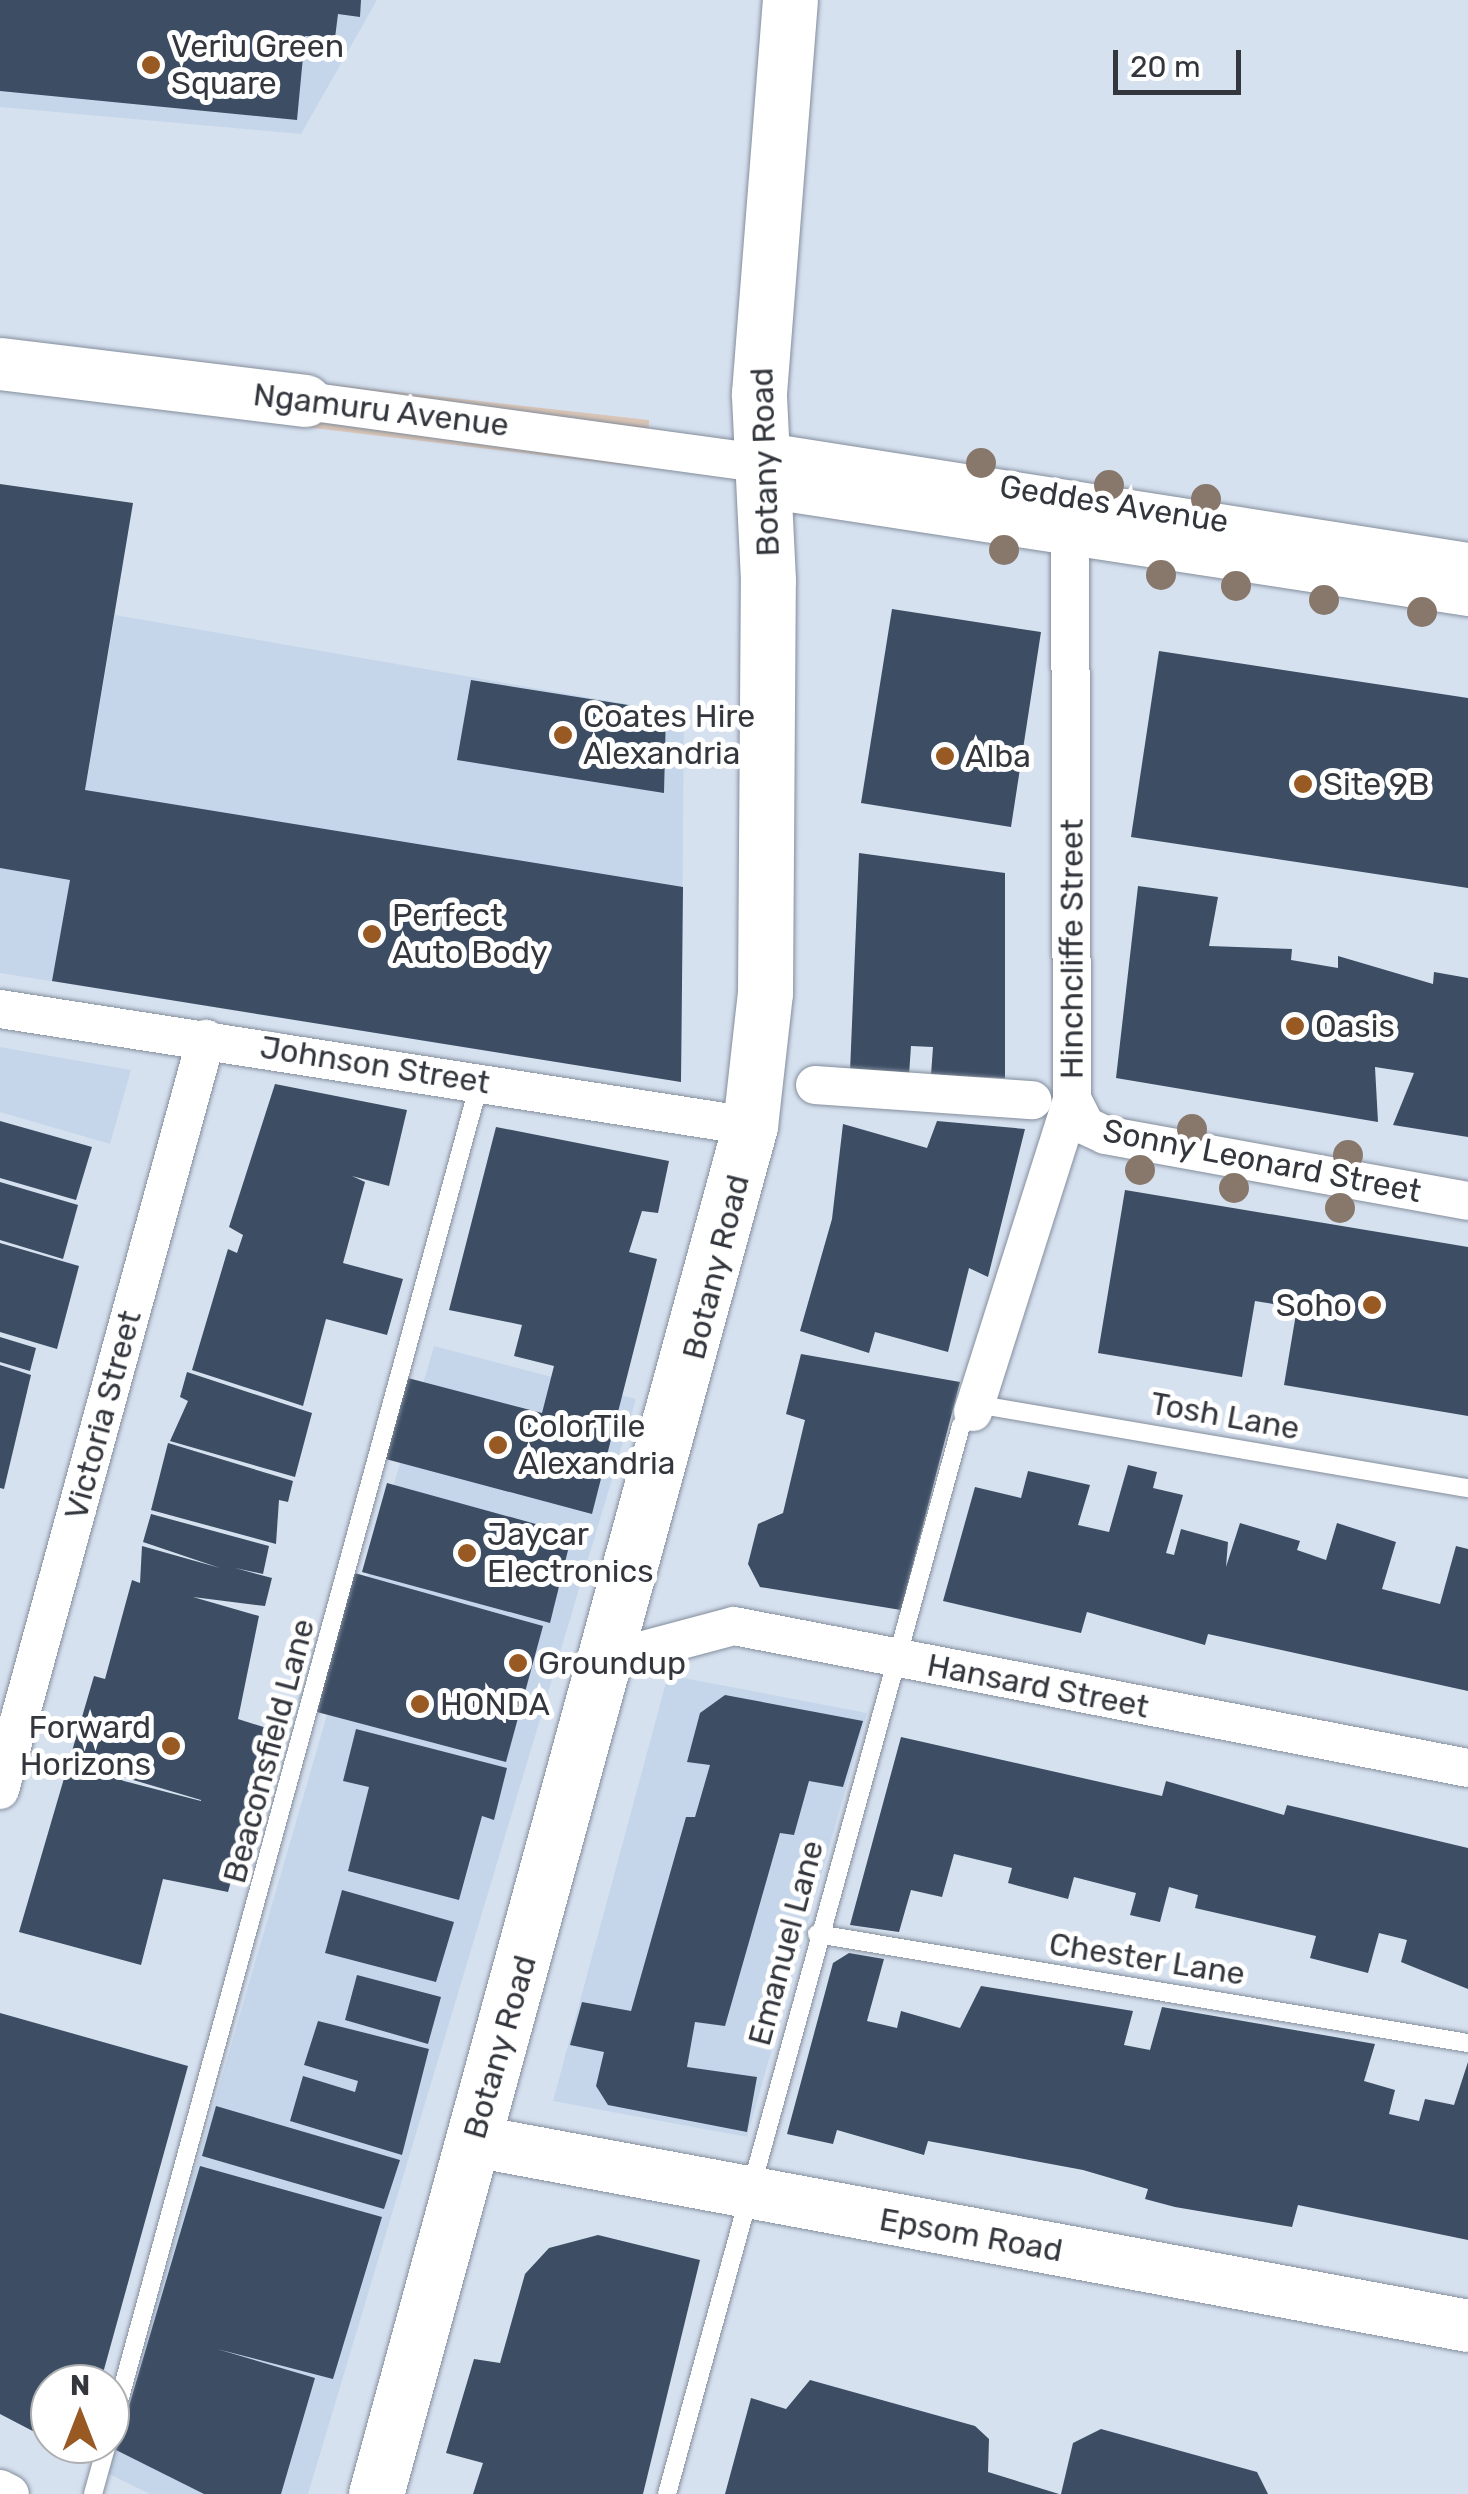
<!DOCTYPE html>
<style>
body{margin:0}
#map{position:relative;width:1468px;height:2494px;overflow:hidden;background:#d6e1f0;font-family:Rubik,sans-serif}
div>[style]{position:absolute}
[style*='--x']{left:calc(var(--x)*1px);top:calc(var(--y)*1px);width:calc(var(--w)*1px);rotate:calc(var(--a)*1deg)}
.built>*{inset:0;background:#c6d6ea}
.green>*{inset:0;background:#dac5b6}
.building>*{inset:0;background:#3c4d64}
.roads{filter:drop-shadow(0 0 2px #848e9c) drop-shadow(0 0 2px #848e9c)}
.lane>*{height:18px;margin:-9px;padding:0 9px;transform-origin:9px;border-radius:9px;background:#fff}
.street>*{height:38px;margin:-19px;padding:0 19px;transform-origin:19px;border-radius:19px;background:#fff}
.secondary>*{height:52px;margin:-26px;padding:0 26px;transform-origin:26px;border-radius:26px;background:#fff}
.primary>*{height:55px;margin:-27.5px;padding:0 27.5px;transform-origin:27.5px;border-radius:27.5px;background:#fff}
.trees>*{width:30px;height:30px;margin:-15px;border-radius:50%;background:#88786c}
.dots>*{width:28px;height:28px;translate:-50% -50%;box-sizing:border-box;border:5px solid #fff;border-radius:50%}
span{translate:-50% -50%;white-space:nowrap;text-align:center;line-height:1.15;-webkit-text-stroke:10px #fff;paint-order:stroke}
.poi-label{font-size:32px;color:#33373d}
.left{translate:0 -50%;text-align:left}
.right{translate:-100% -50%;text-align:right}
.street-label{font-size:32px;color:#33373d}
.north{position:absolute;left:30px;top:2364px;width:100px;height:100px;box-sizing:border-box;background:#fff;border:2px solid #adafb1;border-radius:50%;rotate:0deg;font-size:28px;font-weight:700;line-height:40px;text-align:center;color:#33373d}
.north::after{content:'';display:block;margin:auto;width:35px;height:45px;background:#995923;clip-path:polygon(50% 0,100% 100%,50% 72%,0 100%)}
.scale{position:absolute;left:1113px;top:50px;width:128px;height:45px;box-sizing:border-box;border:5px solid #33373d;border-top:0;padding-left:12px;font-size:30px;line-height:35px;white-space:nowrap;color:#33373d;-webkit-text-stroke:8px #fff;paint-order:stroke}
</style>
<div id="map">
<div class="built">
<div style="clip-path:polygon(0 0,377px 0,301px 134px,0 107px)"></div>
<div style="clip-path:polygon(115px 615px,684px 714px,681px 1082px,0 973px,0 868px,70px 879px)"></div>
<div style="clip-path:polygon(0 1047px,131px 1070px,110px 1144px,0 1112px)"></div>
<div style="clip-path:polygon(434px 1346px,636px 1399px,308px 2494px,150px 2494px,107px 2473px)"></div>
<div style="clip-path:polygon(668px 1675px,867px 1713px,747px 2137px,553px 2101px)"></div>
</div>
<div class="green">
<div style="clip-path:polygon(309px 382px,649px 420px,648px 468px,305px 427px)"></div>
</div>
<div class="building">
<div style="clip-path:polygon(0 0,361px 0,360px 17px,338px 14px,335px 38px,305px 36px,297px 120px,0 91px)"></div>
<div style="clip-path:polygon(0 484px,133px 503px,85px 790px,683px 887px,681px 1082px,52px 981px,70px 880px,0 868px)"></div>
<div style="clip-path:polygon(892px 609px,1041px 632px,1011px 827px,861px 803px)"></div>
<div style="clip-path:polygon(1159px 651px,1468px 698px,1468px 888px,1131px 837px)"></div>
<div style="clip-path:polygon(471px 680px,666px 711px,664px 793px,457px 760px)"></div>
<div style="clip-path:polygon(859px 853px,1005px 873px,1005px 1078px,931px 1075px,933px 1047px,911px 1046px,909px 1075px,850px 1072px)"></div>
<div style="clip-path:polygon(1138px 886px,1218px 897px,1209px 946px,1292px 949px,1291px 960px,1338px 968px,1338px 956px,1433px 984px,1434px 972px,1468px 978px,1468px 1137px,1393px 1125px,1414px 1073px,1375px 1067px,1378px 1122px,1116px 1078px)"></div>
<div style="clip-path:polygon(275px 1084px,407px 1110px,389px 1186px,352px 1176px,365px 1182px,343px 1263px,403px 1279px,387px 1335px,326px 1319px,303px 1406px,192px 1370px,228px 1249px,237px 1253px,243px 1235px,229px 1227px)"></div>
<div style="clip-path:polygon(0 1121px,92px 1147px,76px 1200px,0 1178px)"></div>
<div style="clip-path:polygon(937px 1121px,1025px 1129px,988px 1277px,969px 1268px,948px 1352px,875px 1332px,869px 1353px,800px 1331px,832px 1219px,843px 1124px,927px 1148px)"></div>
<div style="clip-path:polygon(496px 1127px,669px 1161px,658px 1213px,642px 1211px,629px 1252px,657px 1259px,592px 1514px,382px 1458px,404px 1377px,542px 1413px,554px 1366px,514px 1356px,522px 1325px,449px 1310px)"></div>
<div style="clip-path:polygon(0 1182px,78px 1205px,63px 1259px,0 1240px)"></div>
<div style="clip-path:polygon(1125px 1190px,1468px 1247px,1468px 1416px,1284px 1385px,1297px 1308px,1255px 1301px,1242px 1377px,1098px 1353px)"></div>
<div style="clip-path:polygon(0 1243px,79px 1266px,57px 1349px,0 1332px)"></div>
<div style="clip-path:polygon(0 1337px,36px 1348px,30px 1371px,0 1362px)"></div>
<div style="clip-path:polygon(801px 1354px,960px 1382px,901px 1610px,760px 1587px,748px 1564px,758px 1524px,783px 1513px,805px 1420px,786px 1414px)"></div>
<div style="clip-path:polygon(0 1365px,31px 1375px,4px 1489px,0 1488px)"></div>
<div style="clip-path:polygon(187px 1372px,312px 1413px,295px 1477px,170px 1441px,188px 1401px,180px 1397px)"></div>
<div style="clip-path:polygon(168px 1443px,293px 1481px,288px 1502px,279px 1500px,276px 1544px,151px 1510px)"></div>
<div style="clip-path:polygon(1128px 1465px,1157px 1472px,1153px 1488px,1183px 1495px,1166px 1553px,1174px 1555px,1181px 1529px,1228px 1542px,1226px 1567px,1240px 1523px,1300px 1541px,1297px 1550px,1326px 1560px,1337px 1523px,1396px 1542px,1382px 1589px,1440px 1604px,1456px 1546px,1468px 1549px,1468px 1691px,1208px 1634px,1205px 1645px,1087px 1612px,1081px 1633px,943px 1601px,975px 1487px,1021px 1498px,1028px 1471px,1090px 1485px,1078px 1525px,1109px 1532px)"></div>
<div style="clip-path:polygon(387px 1483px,572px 1534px,550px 1623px,362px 1572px)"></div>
<div style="clip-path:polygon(evenodd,151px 1514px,269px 1546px,263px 1574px,235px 1568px,272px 1578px,265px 1606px,193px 1597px,259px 1616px,238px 1719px,273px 1730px,228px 1892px,163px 1879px,141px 1965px,19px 1932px,94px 1676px,105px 1679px,132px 1580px,140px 1583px,142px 1546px,220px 1568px,143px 1542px,151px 1514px,86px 1766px,201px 1800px,201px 1801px,124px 1781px,86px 1766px)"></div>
<div style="clip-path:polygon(351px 1572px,543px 1626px,506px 1762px,317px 1712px)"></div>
<div style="clip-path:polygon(725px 1695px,863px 1721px,843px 1787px,809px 1781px,794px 1835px,780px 1833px,725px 2026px,695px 2022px,687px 2067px,757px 2077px,747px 2132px,608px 2105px,596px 2086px,604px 2052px,570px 2045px,582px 2002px,631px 2011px,686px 1817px,695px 1817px,710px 1765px,687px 1762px,700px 1713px)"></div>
<div style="clip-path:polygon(356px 1729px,507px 1768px,494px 1820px,482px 1816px,459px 1900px,348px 1871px,369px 1787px,343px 1781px)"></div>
<div style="clip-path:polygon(901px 1737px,1162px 1796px,1166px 1781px,1284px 1815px,1287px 1805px,1468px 1848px,1468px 1989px,1401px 1962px,1407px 1940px,1379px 1933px,1368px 1973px,1310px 1958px,1316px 1936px,1195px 1908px,1198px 1895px,1169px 1887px,1160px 1922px,1130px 1915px,1136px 1893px,1074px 1877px,1068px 1899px,1008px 1883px,1012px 1868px,954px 1854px,942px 1897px,911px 1890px,899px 1932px,850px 1925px)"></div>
<div style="clip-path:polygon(342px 1890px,454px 1922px,436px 1982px,325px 1953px)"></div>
<div style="clip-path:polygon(849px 1953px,884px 1959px,867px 2021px,897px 2028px,901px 2011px,960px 2028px,981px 1986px,1133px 2011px,1124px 2045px,1150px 2050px,1162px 2007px,1375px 2044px,1364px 2081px,1395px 2090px,1389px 2114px,1419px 2121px,1425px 2099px,1454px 2105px,1468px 2062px,1468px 2240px,1298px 2205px,1292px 2227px,1175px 2207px,1145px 2199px,1148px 2189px,1083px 2170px,928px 2141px,924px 2155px,837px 2130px,833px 2144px,787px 2134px,833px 1963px)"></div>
<div style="clip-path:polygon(357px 1975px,441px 1997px,428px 2044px,345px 2020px)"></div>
<div style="clip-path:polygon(0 2013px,188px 2066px,100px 2384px,50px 2384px,50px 2440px,0 2414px)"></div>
<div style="clip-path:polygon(318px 2021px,429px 2049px,402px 2155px,290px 2121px,303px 2076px,355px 2092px,358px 2081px,304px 2065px)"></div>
<div style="clip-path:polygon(216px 2106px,400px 2160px,384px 2209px,202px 2156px)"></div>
<div style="clip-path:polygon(200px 2166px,382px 2217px,333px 2379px,217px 2349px,315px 2378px,281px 2494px,204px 2494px,116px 2450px)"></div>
<div style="clip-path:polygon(598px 2235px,700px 2260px,643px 2494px,473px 2494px,483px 2463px,446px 2453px,474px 2359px,500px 2363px,525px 2274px,549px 2248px)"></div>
<div style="clip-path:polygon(810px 2380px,975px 2426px,989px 2439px,988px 2472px,1059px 2494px,725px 2494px,751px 2398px,786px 2409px)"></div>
<div style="clip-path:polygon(1101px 2429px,1257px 2472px,1268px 2494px,1061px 2494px,1073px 2443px)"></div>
</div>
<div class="roads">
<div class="lane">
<div style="--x:817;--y:1934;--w:660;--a:9.51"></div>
<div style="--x:110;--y:2434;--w:1403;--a:-74.71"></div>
<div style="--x:93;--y:2494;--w:52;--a:-74.4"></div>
<div style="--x:667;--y:2494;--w:1108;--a:-74.61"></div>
<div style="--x:961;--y:1426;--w:33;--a:-38"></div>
<div style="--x:987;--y:1406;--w:488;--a:9.7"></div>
</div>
<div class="street">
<div style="--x:306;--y:401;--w:459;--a:7.8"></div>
<div style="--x:760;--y:451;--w:717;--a:8.91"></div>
<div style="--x:764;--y:489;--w:712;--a:8.72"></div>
<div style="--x:0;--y:1009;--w:759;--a:8.87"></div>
<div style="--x:815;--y:1085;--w:218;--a:4"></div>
<div style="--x:1072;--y:1099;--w:30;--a:63"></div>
<div style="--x:1086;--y:1126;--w:21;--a:25"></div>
<div style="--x:1105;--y:1135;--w:369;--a:10.3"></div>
<div style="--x:973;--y:1412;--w:328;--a:-72.4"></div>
<div style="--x:1072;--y:1099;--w:569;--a:-90.2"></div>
<div style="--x:610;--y:1659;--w:128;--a:-14.9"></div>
<div style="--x:734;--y:1626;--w:748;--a:10.95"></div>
<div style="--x:0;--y:1790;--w:779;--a:-74.66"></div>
<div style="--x:0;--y:2489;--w:11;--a:27"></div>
</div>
<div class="secondary">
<div style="--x:0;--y:364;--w:308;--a:6.9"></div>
<div style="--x:474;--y:2141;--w:1011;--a:10.54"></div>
</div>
<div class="primary">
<div style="--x:376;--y:2494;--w:1418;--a:-74.71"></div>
<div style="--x:750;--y:1126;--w:134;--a:-83.6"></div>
<div style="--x:765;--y:993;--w:413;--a:-89.6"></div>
<div style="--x:768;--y:580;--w:187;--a:-92.8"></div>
<div style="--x:759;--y:393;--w:394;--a:-85.5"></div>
</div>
</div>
<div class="trees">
<div style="left:981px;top:463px"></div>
<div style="left:1109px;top:485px"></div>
<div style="left:1206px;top:499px"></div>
<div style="left:1004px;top:550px"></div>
<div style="left:1161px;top:575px"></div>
<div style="left:1236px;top:586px"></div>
<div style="left:1324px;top:600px"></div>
<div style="left:1422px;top:612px"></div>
<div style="left:1192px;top:1129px"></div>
<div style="left:1348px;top:1155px"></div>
<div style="left:1140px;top:1170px"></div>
<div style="left:1234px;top:1188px"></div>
<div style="left:1340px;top:1208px"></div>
</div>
<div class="dots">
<div style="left:151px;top:65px;background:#995923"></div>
<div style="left:563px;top:735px;background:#995923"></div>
<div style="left:945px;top:756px;background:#995923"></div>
<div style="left:1303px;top:784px;background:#995923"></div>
<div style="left:372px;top:934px;background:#995923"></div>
<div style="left:1295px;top:1026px;background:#995923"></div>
<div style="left:1372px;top:1305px;background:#995923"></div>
<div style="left:498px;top:1445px;background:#995923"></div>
<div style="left:467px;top:1553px;background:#995923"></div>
<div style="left:518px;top:1663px;background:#995923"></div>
<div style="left:420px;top:1704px;background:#995923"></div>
<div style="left:171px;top:1746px;background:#995923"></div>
</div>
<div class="poi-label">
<span class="left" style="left:171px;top:65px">Veriu Green<br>Square</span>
<span class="left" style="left:583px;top:735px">Coates Hire<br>Alexandria</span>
<span class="left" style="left:965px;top:756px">Alba</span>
<span class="left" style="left:1323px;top:784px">Site 9B</span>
<span class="left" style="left:392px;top:934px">Perfect<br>Auto Body</span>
<span class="left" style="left:1315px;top:1026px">Oasis</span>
<span class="right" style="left:1352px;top:1305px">Soho</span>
<span class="left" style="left:518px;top:1445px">ColorTile<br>Alexandria</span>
<span class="left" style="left:487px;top:1553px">Jaycar<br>Electronics</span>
<span class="left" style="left:538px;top:1663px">Groundup</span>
<span class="left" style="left:440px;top:1704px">HONDA</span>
<span class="right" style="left:151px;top:1746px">Forward<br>Horizons</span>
</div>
<div class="street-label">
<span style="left:381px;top:410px;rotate:7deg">Ngamuru Avenue</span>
<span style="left:765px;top:462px;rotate:-92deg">Botany Road</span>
<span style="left:1114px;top:504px;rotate:9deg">Geddes Avenue</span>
<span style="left:1072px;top:949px;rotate:-90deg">Hinchcliffe Street</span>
<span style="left:375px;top:1065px;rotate:9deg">Johnson Street</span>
<span style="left:1262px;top:1161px;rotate:11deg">Sonny Leonard Street</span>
<span style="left:716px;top:1267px;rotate:-76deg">Botany Road</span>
<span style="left:103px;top:1415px;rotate:-75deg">Victoria Street</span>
<span style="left:1225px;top:1416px;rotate:10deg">Tosh Lane</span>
<span style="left:1038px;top:1686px;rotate:11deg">Hansard Street</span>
<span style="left:269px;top:1751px;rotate:-75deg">Beaconsfield Lane</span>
<span style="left:786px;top:1943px;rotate:-75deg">Emanuel Lane</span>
<span style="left:1147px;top:1959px;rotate:9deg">Chester Lane</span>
<span style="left:500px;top:2047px;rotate:-74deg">Botany Road</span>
<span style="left:971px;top:2235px;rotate:10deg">Epsom Road</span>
</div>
<div class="north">N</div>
<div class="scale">20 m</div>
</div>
